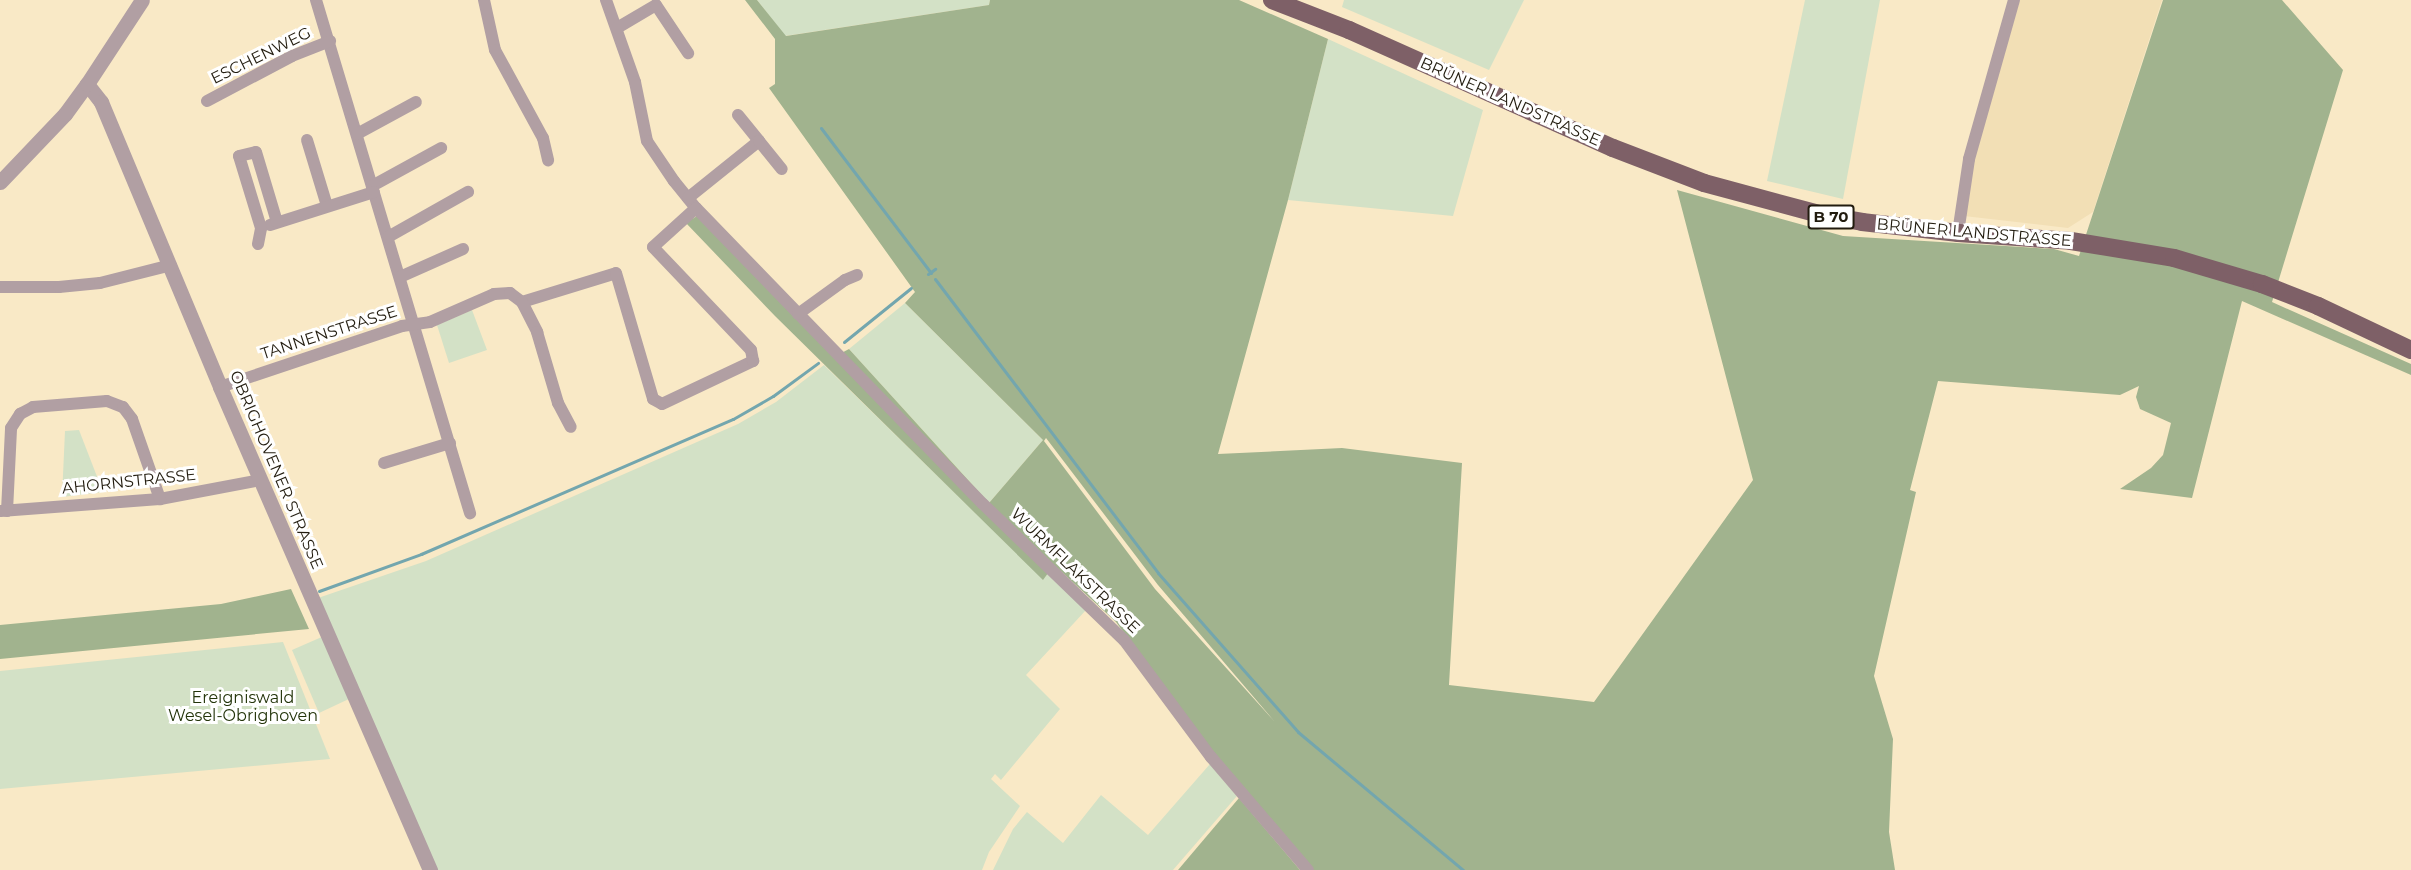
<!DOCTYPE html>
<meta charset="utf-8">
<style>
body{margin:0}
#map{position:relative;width:2411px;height:870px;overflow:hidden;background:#f9e9c6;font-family:Montserrat,sans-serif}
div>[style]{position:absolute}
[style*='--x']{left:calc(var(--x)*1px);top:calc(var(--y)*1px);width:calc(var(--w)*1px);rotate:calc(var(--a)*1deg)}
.built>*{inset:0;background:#f2dfb5}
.green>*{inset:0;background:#d3e1c6}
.forest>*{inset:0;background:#a1b38e}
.stream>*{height:3px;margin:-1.5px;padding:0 1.5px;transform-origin:1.5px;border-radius:1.5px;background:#73a6ae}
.minor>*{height:12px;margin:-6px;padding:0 6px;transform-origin:6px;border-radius:6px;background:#b19fa3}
.tertiary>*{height:15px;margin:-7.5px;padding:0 7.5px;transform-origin:7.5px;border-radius:7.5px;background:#b19fa3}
.primary>*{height:18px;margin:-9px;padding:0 9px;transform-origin:9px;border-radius:9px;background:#7e6067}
span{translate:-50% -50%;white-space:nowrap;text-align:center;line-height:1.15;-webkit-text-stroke:6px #fff;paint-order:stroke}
.shield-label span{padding:2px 4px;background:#fff;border:2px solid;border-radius:4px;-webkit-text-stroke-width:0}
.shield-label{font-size:15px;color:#221c0f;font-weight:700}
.street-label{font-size:16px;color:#221c0f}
.park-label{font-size:16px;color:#23340a}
</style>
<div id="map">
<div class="built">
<div style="clip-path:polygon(2020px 0,2162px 0,2093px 212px,2068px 228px,1964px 216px,1977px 145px)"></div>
</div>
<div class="green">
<div style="clip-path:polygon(757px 0,990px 0,989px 5px,785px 36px)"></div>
<div style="clip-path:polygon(1344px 0,1524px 0,1489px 70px,1342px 7px)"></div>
<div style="clip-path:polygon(1805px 0,1880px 0,1843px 199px,1767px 181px)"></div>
<div style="clip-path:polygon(1328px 39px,1483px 110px,1453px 216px,1288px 200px)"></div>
<div style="clip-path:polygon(905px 303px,1043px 440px,989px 503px,849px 349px)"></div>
<div style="clip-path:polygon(472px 310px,487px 350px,449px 363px,437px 325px)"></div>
<div style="clip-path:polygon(824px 365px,1043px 579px,1048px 573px,1086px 610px,1026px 675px,1060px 709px,1001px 780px,995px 774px,991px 779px,1020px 806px,989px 852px,982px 870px,436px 870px,318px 598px,426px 561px,738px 424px,776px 402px)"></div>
<div style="clip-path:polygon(79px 430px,103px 492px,62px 497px,65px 431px)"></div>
<div style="clip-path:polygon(324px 636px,351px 698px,319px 713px,292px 650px)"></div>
<div style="clip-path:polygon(283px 642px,330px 759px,0 789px,0 671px)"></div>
<div style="clip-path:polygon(1210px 764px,1237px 796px,1173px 870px,993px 870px,1013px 829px,1027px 812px,1063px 843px,1101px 795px,1148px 835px)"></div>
</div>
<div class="forest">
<div style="clip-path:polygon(evenodd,745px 0,757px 0,786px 36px,989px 5px,990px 0,1239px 0,1328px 39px,1288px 200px,1218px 454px,1342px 448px,1462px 463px,1449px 685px,1594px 702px,1753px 480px,1677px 190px,1843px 236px,2054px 249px,2079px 256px,2163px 0,2282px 0,2343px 70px,2272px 302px,2411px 364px,2411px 375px,2242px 301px,2192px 498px,2120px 489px,2151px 468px,2163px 455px,2171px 423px,2140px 409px,2136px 397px,2139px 386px,2120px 395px,1938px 381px,1910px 490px,1916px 492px,1874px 676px,1893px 739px,1889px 832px,1895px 870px,1313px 870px,1207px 746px,1116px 622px,1054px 565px,1043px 580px,775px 316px,686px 223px,697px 216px,834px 357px,849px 349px,989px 503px,1043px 440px,905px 303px,915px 292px,769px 88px,775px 84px,775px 39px,745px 0,1046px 438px,1158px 585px,1275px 722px,1155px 589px,1044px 441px,1046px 438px)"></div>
<div style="clip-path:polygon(291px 589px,309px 629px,0 659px,0 625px,221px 604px)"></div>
<div style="clip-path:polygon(1239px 798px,1300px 870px,1178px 870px)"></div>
</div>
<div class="stream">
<div style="--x:821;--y:128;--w:182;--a:52.8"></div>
<div style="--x:928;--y:274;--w:9;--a:-36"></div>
<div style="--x:935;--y:279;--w:369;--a:52.8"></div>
<div style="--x:1158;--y:573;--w:212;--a:48.6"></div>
<div style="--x:1298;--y:732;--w:215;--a:39.9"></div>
<div style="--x:844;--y:342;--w:86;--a:-38.9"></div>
<div style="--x:319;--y:591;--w:109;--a:-19.9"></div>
<div style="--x:421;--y:554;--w:340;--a:-23.4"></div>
<div style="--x:733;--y:419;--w:46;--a:-29.9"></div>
<div style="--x:773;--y:396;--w:56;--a:-36.3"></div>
</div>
<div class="minor">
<div style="--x:316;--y:0;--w:536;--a:73.29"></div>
<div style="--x:484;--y:0;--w:51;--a:77.6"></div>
<div style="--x:495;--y:50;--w:100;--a:61.4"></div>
<div style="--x:543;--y:138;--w:23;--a:77"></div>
<div style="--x:606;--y:0;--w:87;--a:70.5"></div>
<div style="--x:635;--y:82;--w:60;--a:78.5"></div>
<div style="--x:647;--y:141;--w:48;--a:56"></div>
<div style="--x:674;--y:181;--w:35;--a:51"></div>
<div style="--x:696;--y:208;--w:412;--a:45.9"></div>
<div style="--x:983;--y:504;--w:196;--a:44"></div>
<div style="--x:1124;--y:640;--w:146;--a:53.4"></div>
<div style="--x:1211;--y:757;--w:149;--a:49.4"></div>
<div style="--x:617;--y:28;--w:45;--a:-30.5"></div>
<div style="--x:656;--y:5;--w:58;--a:56.3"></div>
<div style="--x:207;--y:101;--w:96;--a:-27.9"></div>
<div style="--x:292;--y:56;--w:41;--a:-21.5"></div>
<div style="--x:738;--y:115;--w:33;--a:51"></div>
<div style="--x:357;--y:134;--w:67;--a:-28.5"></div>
<div style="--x:307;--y:140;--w:69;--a:73.1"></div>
<div style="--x:372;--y:186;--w:79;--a:-28.8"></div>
<div style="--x:688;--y:198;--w:91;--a:-38.8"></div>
<div style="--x:759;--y:141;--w:36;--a:51"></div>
<div style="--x:270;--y:225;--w:109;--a:-17.6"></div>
<div style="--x:1958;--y:233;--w:75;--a:-81.5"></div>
<div style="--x:1969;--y:159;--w:165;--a:-74.2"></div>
<div style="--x:388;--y:237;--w:92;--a:-29.4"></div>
<div style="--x:258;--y:244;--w:16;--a:-79"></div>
<div style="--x:261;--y:228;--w:75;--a:-107"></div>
<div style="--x:239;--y:156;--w:17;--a:-13"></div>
<div style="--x:256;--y:152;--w:73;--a:73.3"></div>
<div style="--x:400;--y:277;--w:69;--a:-24"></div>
<div style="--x:0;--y:287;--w:59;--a:0"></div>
<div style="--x:59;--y:287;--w:41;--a:-5.6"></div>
<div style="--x:100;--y:283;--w:73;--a:-14.2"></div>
<div style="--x:522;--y:302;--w:98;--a:-17.1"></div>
<div style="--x:616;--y:273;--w:131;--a:73.6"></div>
<div style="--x:653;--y:399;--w:10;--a:29"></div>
<div style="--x:662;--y:404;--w:101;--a:-25.3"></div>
<div style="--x:753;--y:361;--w:11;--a:-100"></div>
<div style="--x:751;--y:350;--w:142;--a:-133.6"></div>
<div style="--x:653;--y:247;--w:58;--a:-42.2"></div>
<div style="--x:798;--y:314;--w:58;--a:-35.9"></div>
<div style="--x:845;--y:280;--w:13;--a:-23"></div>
<div style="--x:220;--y:387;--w:192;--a:-18.5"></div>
<div style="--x:402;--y:326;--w:28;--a:-8"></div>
<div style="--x:430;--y:322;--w:70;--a:-23.6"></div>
<div style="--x:494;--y:294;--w:16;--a:-4"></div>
<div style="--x:510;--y:293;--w:15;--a:37"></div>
<div style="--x:522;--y:302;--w:34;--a:63"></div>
<div style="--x:537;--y:332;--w:74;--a:73.5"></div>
<div style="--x:558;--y:403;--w:27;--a:62"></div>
<div style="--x:384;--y:463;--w:69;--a:-16.9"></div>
<div style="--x:1;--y:511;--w:159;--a:-4.3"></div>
<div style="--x:160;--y:499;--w:103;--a:-10.7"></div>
<div style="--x:7;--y:511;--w:83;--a:-87.2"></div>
<div style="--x:11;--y:428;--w:17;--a:-57"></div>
<div style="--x:20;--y:414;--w:15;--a:-28"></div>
<div style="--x:33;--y:407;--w:74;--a:-4.6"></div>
<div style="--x:107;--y:401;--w:17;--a:21"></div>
<div style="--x:123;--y:407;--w:15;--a:53"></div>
<div style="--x:132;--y:419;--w:85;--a:70.7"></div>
</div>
<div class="tertiary">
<div style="--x:87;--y:84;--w:23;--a:52"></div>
<div style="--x:101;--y:102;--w:309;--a:67.3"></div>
<div style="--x:220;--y:387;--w:527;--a:66.5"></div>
<div style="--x:0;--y:182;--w:94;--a:-46.3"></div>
<div style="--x:65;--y:114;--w:37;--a:-54"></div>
<div style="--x:87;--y:84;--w:100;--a:-56.8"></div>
</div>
<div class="primary">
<div style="--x:1272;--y:0;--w:83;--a:21.3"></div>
<div style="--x:1349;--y:30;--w:289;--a:24.1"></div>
<div style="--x:1613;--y:148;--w:97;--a:21"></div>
<div style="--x:1704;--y:183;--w:123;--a:15.1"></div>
<div style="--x:1823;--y:215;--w:40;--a:10"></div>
<div style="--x:1862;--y:222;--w:97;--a:6.5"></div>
<div style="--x:1958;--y:233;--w:113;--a:4"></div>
<div style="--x:2071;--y:241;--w:104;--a:9.4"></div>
<div style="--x:2174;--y:258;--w:92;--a:16.5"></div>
<div style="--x:2262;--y:284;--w:60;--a:21.4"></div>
<div style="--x:2318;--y:306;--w:103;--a:25.3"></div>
</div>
<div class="shield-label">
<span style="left:1831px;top:217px">B 70</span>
</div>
<div class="street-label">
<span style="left:261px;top:56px;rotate:-26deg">ESCHENWEG</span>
<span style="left:1510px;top:102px;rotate:24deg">BRÜNER LANDSTRASSE</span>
<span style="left:1974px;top:233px;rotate:5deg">BRÜNER LANDSTRASSE</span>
<span style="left:329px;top:333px;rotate:-18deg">TANNENSTRASSE</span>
<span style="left:276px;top:470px;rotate:67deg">OBRIGHOVENER STRASSE</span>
<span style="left:129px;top:482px;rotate:-6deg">AHORNSTRASSE</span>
<span style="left:1075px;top:571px;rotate:44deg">WURMFLAKSTRASSE</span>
</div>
<div class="park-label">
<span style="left:243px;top:707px">Ereigniswald<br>Wesel-Obrighoven</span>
</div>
</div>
